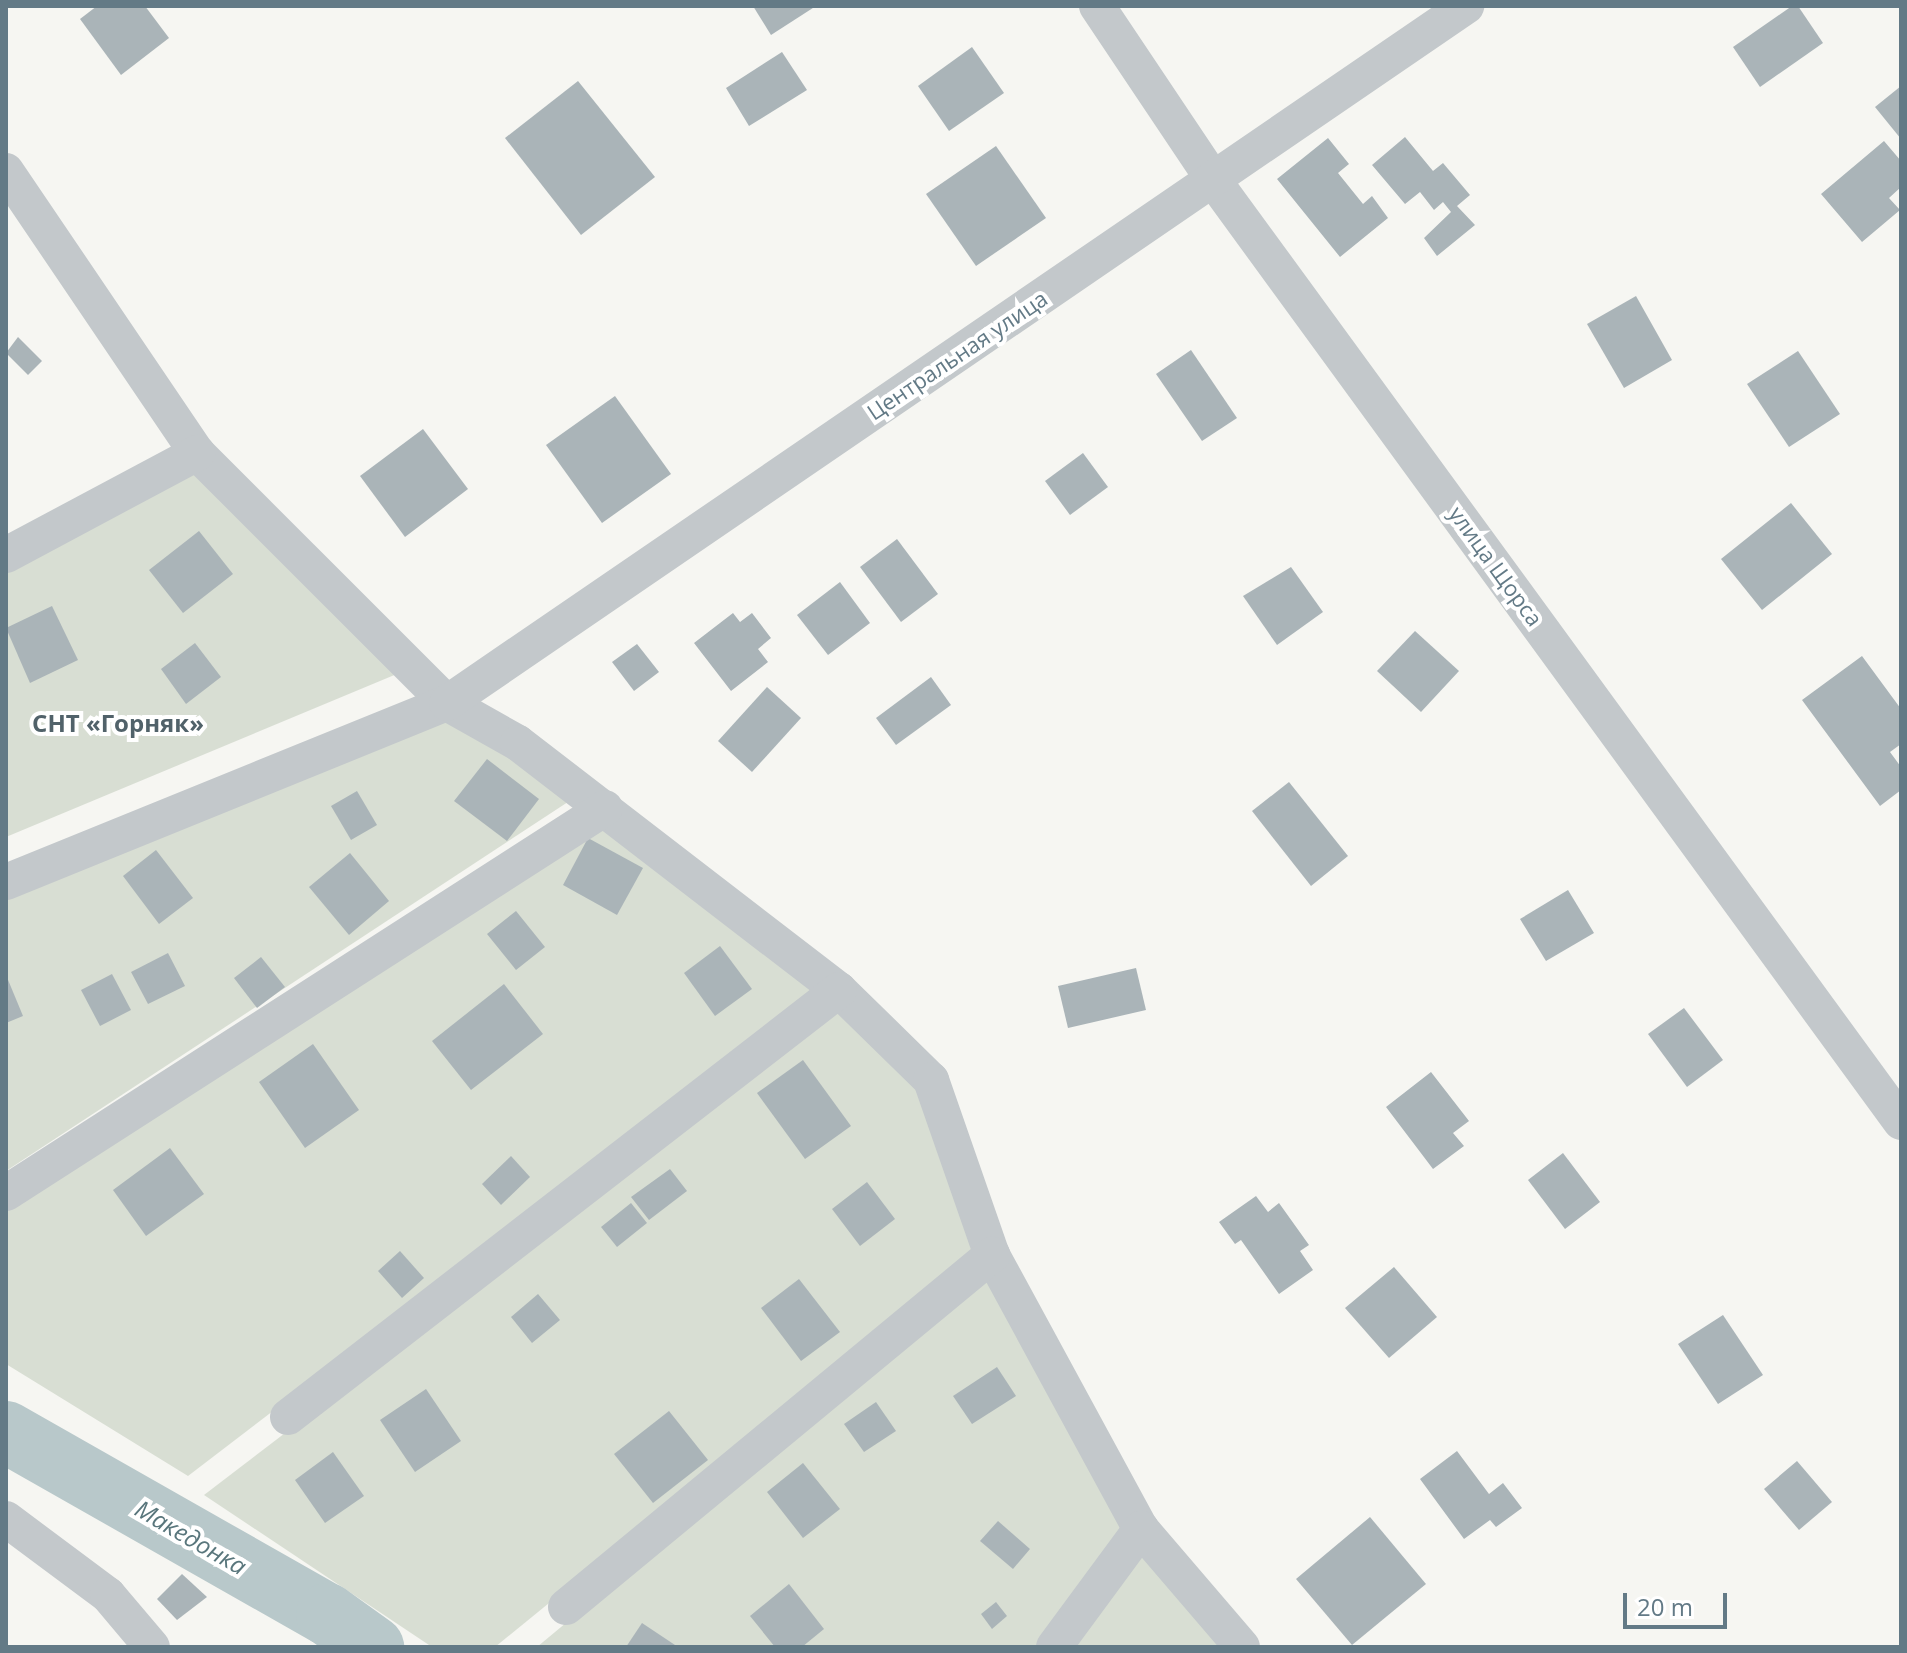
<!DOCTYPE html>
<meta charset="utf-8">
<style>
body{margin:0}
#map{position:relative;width:1907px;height:1653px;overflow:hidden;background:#f6f6f2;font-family:"Open Sans",sans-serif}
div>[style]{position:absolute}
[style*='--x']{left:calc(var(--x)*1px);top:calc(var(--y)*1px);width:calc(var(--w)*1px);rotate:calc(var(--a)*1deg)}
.green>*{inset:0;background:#d8ded3}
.river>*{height:62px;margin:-31px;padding:0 31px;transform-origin:31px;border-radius:31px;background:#b8c8ca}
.building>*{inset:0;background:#aab4b8}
.minor>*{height:36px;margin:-18px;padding:0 18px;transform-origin:18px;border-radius:18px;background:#c3c8cb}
span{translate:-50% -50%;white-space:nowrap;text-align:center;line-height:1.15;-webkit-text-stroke:8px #fff;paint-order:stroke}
.street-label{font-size:22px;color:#637a86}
.neighbourhood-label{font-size:24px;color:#51626a;font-weight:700}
.water-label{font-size:24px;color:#59767c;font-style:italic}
.frame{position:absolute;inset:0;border:8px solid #637a86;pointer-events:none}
.scale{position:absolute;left:1623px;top:1593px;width:104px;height:36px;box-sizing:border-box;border:4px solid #637a86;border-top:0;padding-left:10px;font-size:24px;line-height:28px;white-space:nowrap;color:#637a86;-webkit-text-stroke:6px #fff;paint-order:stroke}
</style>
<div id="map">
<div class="green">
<div style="clip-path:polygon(181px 450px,404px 671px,6px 837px,6px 545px)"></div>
<div style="clip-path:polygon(428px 692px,574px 798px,6px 1171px,6px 867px)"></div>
<div style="clip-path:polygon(593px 820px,822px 991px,188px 1476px,6px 1364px,6px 1204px)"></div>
<div style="clip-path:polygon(840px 1009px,920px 1088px,980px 1252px,495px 1647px,432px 1647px,204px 1495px)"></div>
<div style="clip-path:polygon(989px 1271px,1128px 1527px,1040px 1647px,537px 1647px)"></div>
<div style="clip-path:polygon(1142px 1546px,1227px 1647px,1070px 1647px)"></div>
</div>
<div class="river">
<div style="--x:6;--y:1432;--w:369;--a:29.6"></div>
<div style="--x:327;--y:1614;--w:57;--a:35.7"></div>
</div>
<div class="building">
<div style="clip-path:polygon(97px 6px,145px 6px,169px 38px,121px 75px,80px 19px)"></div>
<div style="clip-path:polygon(753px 6px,816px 6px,771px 35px)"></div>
<div style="clip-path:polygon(1792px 6px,1798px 6px,1823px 43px,1760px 87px,1733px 47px)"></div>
<div style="clip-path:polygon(972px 47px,1004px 93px,949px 131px,918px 86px)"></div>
<div style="clip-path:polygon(782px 52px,807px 90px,749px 126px,726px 88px)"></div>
<div style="clip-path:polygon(578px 81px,655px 177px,581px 235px,505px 138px)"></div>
<div style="clip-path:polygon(1901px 86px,1901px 139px,1875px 107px)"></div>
<div style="clip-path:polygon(1405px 137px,1433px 171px,1443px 163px,1470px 195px,1457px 206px,1475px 225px,1437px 256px,1424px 238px,1451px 212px,1443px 202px,1434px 210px,1420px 192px,1405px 204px,1372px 165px)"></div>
<div style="clip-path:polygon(1328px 138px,1349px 164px,1338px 173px,1363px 204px,1372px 196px,1388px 218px,1340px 257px,1277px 179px)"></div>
<div style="clip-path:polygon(1884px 141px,1901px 161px,1901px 187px,1889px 198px,1900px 210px,1862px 242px,1821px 194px)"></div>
<div style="clip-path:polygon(996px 146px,1046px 218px,976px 266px,926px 194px)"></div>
<div style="clip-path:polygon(1636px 296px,1672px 360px,1624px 388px,1587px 324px)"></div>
<div style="clip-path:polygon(18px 337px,42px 361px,28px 375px,6px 353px)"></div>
<div style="clip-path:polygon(1191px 350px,1237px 418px,1202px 441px,1156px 374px)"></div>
<div style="clip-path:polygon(1798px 351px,1840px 414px,1789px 447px,1747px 384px)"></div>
<div style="clip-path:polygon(615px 396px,671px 474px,602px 523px,546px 445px)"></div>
<div style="clip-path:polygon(423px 429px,468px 489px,405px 537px,360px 476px)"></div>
<div style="clip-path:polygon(1083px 453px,1108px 487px,1070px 515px,1045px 481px)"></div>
<div style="clip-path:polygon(1791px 503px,1832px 554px,1762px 610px,1721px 559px)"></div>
<div style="clip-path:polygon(199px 531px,233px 574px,183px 613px,149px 570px)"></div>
<div style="clip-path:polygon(897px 539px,938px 594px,901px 622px,860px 567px)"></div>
<div style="clip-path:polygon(1291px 567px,1323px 612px,1277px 645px,1243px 596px)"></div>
<div style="clip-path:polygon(840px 582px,870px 623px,828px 655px,797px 615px)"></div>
<div style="clip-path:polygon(52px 606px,78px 660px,30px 683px,6px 628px)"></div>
<div style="clip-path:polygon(733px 613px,740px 622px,752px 613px,771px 638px,758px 649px,768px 662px,731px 691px,694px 643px)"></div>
<div style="clip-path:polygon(1415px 631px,1459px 671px,1421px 712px,1377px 671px)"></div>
<div style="clip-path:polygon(195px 643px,221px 677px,186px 704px,161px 669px)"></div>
<div style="clip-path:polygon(637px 644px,659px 672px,634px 691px,612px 662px)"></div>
<div style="clip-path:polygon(1862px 656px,1901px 709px,1901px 744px,1890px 752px,1901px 767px,1901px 790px,1880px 806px,1802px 700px)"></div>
<div style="clip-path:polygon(931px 677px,951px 705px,896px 745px,876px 718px)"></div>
<div style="clip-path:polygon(767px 687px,801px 718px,752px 772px,718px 741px)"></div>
<div style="clip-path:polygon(487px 759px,539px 799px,507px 841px,454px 801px)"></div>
<div style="clip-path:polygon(1289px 782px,1348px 856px,1311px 886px,1252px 811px)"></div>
<div style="clip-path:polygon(357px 791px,377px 825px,351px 840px,331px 806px)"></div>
<div style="clip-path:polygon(588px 838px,643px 868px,617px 915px,563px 885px)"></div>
<div style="clip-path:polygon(156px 850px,193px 898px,159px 924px,123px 876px)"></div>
<div style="clip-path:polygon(350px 853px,389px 901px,349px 935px,309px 887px)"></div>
<div style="clip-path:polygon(1568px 890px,1594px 933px,1546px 961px,1520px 919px)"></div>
<div style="clip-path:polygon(516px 911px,545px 947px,516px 970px,487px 934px)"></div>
<div style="clip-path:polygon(720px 946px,752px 989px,715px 1016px,684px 973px)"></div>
<div style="clip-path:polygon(168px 953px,185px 986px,148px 1004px,131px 972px)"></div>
<div style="clip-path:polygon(261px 957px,285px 987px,257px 1008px,234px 978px)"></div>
<div style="clip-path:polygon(1136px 968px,1146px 1010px,1068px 1028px,1058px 986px)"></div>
<div style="clip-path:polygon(112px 974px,131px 1010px,100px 1026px,81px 990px)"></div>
<div style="clip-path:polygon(6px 975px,23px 1016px,6px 1023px)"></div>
<div style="clip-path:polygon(504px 984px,543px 1034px,471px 1090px,432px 1041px)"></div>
<div style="clip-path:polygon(1684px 1008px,1723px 1060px,1687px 1087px,1648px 1034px)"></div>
<div style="clip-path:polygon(313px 1044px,359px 1110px,305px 1148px,259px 1082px)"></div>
<div style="clip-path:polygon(803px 1060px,851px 1126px,805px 1159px,757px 1093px)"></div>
<div style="clip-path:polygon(1431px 1072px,1469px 1121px,1453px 1133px,1464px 1146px,1433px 1169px,1386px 1107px)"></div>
<div style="clip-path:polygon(170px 1148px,204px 1194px,146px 1236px,113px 1190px)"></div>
<div style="clip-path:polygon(1563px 1153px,1600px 1202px,1565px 1229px,1528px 1180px)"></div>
<div style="clip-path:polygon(511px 1156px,530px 1177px,501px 1205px,482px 1184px)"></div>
<div style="clip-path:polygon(670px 1169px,687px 1191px,649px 1220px,631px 1197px)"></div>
<div style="clip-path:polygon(867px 1182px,895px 1219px,860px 1246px,832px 1209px)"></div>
<div style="clip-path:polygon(1256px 1196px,1268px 1212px,1279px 1203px,1309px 1245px,1300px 1251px,1313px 1270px,1279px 1294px,1241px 1240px,1235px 1244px,1219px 1222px)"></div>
<div style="clip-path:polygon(631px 1203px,647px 1223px,617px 1247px,601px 1227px)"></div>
<div style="clip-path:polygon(400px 1251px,424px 1278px,402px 1298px,378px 1271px)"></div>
<div style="clip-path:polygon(1394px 1267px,1437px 1317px,1389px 1358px,1345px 1308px)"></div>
<div style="clip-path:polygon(799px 1279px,840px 1332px,801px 1361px,761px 1308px)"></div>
<div style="clip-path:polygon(538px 1294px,560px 1320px,532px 1343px,511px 1317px)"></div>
<div style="clip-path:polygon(1723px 1315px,1763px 1375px,1718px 1404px,1678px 1344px)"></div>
<div style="clip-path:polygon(997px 1367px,1016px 1396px,972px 1424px,953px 1396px)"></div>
<div style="clip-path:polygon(426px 1389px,461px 1441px,415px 1472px,380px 1420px)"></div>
<div style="clip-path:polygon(876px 1402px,896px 1431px,864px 1452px,844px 1424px)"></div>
<div style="clip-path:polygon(669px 1411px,708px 1460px,653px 1503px,614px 1454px)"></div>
<div style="clip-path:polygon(1457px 1451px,1489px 1494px,1503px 1483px,1522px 1508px,1496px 1527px,1490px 1520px,1464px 1539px,1420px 1479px)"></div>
<div style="clip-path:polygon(333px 1452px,364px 1496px,325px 1523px,295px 1480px)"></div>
<div style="clip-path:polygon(1797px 1461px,1832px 1502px,1799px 1530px,1764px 1489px)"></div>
<div style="clip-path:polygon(803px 1463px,840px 1509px,803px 1538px,767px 1492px)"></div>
<div style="clip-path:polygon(1370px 1517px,1426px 1584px,1352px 1645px,1296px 1579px)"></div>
<div style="clip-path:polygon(998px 1521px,1030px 1549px,1013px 1569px,980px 1541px)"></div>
<div style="clip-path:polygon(182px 1574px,207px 1597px,177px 1620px,157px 1599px)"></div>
<div style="clip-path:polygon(789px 1584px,824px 1629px,802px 1647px,775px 1647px,750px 1616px)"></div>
<div style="clip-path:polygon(996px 1602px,1007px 1616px,992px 1629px,981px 1614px)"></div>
<div style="clip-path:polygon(642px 1623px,678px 1647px,626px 1647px)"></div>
</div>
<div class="minor">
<div style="--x:1097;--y:6;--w:211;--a:56.2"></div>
<div style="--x:1214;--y:181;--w:1165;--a:53.87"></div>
<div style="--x:6;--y:171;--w:341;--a:55.9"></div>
<div style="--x:197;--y:453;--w:354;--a:45"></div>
<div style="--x:447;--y:703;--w:81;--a:29.4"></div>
<div style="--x:518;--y:743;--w:405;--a:37.6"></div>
<div style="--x:839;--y:990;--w:129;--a:44.4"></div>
<div style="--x:931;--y:1080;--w:185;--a:70.8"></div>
<div style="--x:992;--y:1255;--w:312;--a:61.5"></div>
<div style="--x:1141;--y:1529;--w:155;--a:49.4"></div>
<div style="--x:6;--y:555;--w:217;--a:-28.1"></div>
<div style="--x:6;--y:882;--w:476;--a:-22.1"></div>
<div style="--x:447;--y:703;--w:1235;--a:-34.37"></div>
<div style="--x:6;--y:1193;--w:712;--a:-32.73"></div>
<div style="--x:288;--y:1417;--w:697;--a:-37.77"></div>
<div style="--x:6;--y:1519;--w:127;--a:36.7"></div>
<div style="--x:108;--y:1595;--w:68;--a:49.8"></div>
<div style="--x:566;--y:1607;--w:553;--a:-39.57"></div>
<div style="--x:1054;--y:1647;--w:147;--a:-53.6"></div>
</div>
<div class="street-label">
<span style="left:957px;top:355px;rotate:-34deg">Центральная улица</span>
<span style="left:1496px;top:566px;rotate:54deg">улица Щорса</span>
</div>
<div class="neighbourhood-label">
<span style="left:118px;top:723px">СНТ «Горняк»</span>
</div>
<div class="water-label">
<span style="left:191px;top:1537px;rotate:30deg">Македонка</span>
</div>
<div class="frame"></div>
<div class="scale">20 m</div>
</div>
